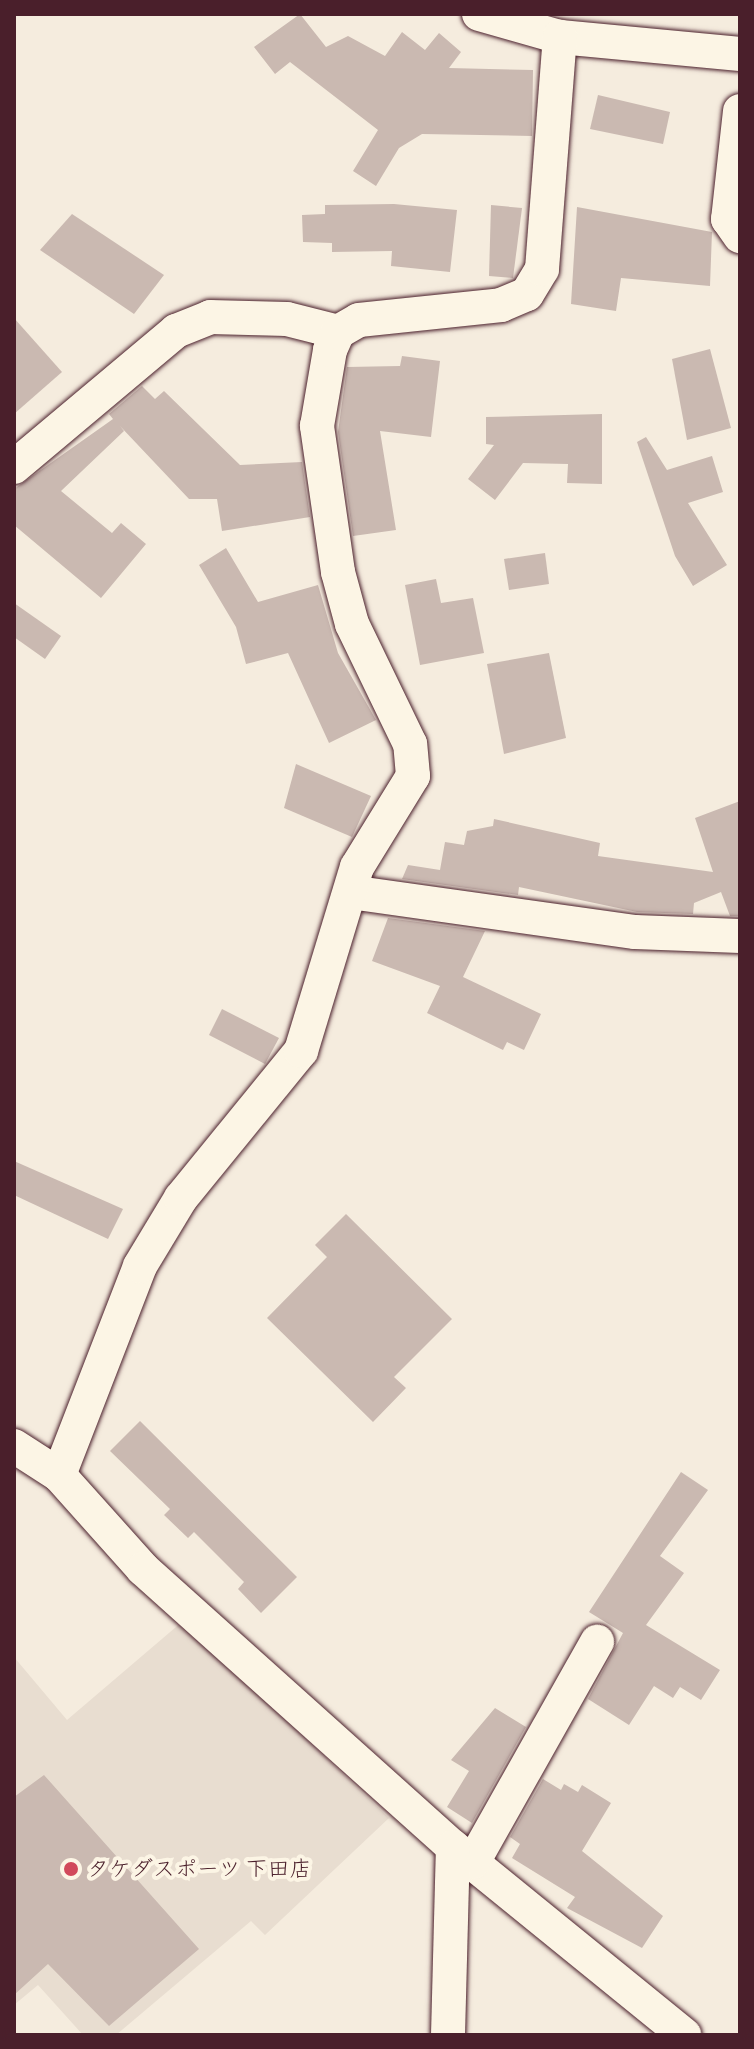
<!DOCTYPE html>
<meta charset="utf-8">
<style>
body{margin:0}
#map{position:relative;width:754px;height:2049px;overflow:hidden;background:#f5ecde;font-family:"Patrick Hand","Klee One",sans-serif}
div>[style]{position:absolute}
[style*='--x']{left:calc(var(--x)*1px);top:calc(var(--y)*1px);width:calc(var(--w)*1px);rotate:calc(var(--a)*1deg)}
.built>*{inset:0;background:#e8ddd0}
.building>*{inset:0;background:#cab9b1}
.roads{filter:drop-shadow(0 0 2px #4a1f2b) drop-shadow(0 0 2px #4a1f2b)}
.minor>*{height:34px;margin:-17px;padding:0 17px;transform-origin:17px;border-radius:17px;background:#fcf5e5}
.dots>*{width:22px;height:22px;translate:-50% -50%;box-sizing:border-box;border:4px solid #fcf5e5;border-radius:50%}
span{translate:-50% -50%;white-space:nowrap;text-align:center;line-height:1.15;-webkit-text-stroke:8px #fcf5e5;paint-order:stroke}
.poi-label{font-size:22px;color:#4a1f2b}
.left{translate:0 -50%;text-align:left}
.frame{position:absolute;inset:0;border:16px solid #4a1f2b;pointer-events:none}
</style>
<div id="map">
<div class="built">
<div style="clip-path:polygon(183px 1621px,389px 1818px,265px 1935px,251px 1921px,116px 2035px,83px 2035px,38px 1985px,14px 2005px,14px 1657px,67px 1720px)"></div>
</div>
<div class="building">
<div style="clip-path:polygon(300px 14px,326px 47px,348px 36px,385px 56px,402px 32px,425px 50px,439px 33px,461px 52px,449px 68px,533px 70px,532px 136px,422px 134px,399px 148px,376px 186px,353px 171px,378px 130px,290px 62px,275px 74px,254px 47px)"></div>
<div style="clip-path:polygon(598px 95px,670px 112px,663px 144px,590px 129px)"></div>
<div style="clip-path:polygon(394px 204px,457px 210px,450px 272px,391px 266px,392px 251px,332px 252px,332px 243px,303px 242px,302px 215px,325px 214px,325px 205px)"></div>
<div style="clip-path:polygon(491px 205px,522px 208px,513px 278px,489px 276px)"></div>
<div style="clip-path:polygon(577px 207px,712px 232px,710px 286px,621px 278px,616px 311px,571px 304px)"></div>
<div style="clip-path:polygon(72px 214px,164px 275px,134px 314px,40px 250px)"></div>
<div style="clip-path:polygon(14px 318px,62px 372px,14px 414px)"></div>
<div style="clip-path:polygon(710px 349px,731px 428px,687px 440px,672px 359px)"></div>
<div style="clip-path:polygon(402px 356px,440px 361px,431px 437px,380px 431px,396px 530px,353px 536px,338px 432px,347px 367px,400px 366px)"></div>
<div style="clip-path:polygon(142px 386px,155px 399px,164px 391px,240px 465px,302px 462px,310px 517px,222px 531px,217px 499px,189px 499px,120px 426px,124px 431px,61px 491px,112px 533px,121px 523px,146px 544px,101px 598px,14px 525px,14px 489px,113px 419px,109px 414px)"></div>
<div style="clip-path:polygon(602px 414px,602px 484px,567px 483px,568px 464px,523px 463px,495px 500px,468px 479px,494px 445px,486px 444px,486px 417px)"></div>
<div style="clip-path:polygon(646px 437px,667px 470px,712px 456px,723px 492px,688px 503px,727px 565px,693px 586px,675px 556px,637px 442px)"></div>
<div style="clip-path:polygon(226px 548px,258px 602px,318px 585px,338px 653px,376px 720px,329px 743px,288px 653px,246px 664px,236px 627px,199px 565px)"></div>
<div style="clip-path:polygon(545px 553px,549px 584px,509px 590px,504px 559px)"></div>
<div style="clip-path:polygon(436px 579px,441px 603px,473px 598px,484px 653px,420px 665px,405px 585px)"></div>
<div style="clip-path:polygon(14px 603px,61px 636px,45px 659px,14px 637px)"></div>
<div style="clip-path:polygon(549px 653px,566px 738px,504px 754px,487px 664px)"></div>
<div style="clip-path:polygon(296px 764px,371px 796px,352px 837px,284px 808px)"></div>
<div style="clip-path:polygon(740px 801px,740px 916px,730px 916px,721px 892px,694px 903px,693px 914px,637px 912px,519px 887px,518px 895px,402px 879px,408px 865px,440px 870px,445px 842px,464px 845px,467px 831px,493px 826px,494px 819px,600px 843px,598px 856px,713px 872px,695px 818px)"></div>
<div style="clip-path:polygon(388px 918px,485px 931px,463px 977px,541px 1014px,524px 1050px,507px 1042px,503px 1050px,427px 1013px,440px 986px,372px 961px)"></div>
<div style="clip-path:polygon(222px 1009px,279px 1038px,265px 1064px,209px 1035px)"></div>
<div style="clip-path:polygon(14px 1161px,123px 1209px,108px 1239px,14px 1195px)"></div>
<div style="clip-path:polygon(346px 1214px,452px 1319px,394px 1377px,406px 1388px,373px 1422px,267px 1318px,327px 1257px,315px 1245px)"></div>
<div style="clip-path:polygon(140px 1421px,297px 1577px,261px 1613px,238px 1589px,244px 1582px,194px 1532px,188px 1538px,164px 1515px,170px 1509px,110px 1451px)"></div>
<div style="clip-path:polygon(681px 1472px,708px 1490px,660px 1556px,684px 1573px,646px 1625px,720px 1670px,701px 1700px,680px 1687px,673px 1698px,654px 1686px,629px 1725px,588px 1699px,623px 1633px,589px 1612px)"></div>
<div style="clip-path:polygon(495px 1708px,526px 1727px,472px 1823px,447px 1807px,469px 1771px,451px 1760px)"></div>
<div style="clip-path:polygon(44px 1775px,199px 1949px,109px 2026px,48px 1964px,14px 1995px,14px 1797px)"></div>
<div style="clip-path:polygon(543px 1779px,561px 1790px,564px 1784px,578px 1792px,582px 1785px,611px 1803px,582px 1851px,663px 1916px,642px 1948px,567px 1908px,575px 1897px,512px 1858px,520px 1844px,510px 1837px)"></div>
</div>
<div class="roads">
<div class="minor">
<div style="--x:479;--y:14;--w:84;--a:15.9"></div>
<div style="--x:560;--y:37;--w:181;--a:5.4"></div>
<div style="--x:740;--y:111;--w:109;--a:96.3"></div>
<div style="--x:728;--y:219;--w:21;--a:55"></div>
<div style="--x:14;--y:467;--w:212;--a:-40"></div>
<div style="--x:176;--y:331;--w:37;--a:-22"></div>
<div style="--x:210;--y:317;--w:77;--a:1.5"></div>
<div style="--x:287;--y:319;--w:53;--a:14.3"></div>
<div style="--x:350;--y:892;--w:288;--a:8"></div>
<div style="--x:635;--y:932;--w:105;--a:2.2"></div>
<div style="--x:14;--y:1446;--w:54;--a:32.8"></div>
<div style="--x:59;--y:1475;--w:126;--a:48.2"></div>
<div style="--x:143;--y:1569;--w:416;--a:41.9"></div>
<div style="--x:453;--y:1847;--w:298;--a:39.1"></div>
<div style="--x:59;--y:1475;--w:224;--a:-68.8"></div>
<div style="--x:140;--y:1266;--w:79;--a:-58.9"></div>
<div style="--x:181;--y:1198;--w:190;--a:-50.8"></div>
<div style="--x:301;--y:1051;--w:192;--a:-73.1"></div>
<div style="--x:357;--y:867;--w:107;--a:-58.4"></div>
<div style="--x:413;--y:776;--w:32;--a:-95"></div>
<div style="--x:410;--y:744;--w:133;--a:-115.8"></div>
<div style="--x:352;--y:624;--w:54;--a:-105.1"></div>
<div style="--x:338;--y:572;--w:148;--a:-98.2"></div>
<div style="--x:317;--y:426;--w:77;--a:-80.3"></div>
<div style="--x:330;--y:350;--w:20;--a:-66"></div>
<div style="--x:338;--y:332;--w:24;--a:-30"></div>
<div style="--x:359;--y:320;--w:143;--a:-6"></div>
<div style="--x:501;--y:305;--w:28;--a:-23"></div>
<div style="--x:527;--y:294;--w:29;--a:-59"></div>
<div style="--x:542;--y:269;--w:233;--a:-85.6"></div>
<div style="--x:473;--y:1862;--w:253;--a:-60.6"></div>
<div style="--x:448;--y:2035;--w:188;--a:-88.5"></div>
</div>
</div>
<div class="dots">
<div style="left:71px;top:1869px;background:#d1495b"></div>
</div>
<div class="poi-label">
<span class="left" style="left:87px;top:1869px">タケダスポーツ 下田店</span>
</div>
<div class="frame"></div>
</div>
